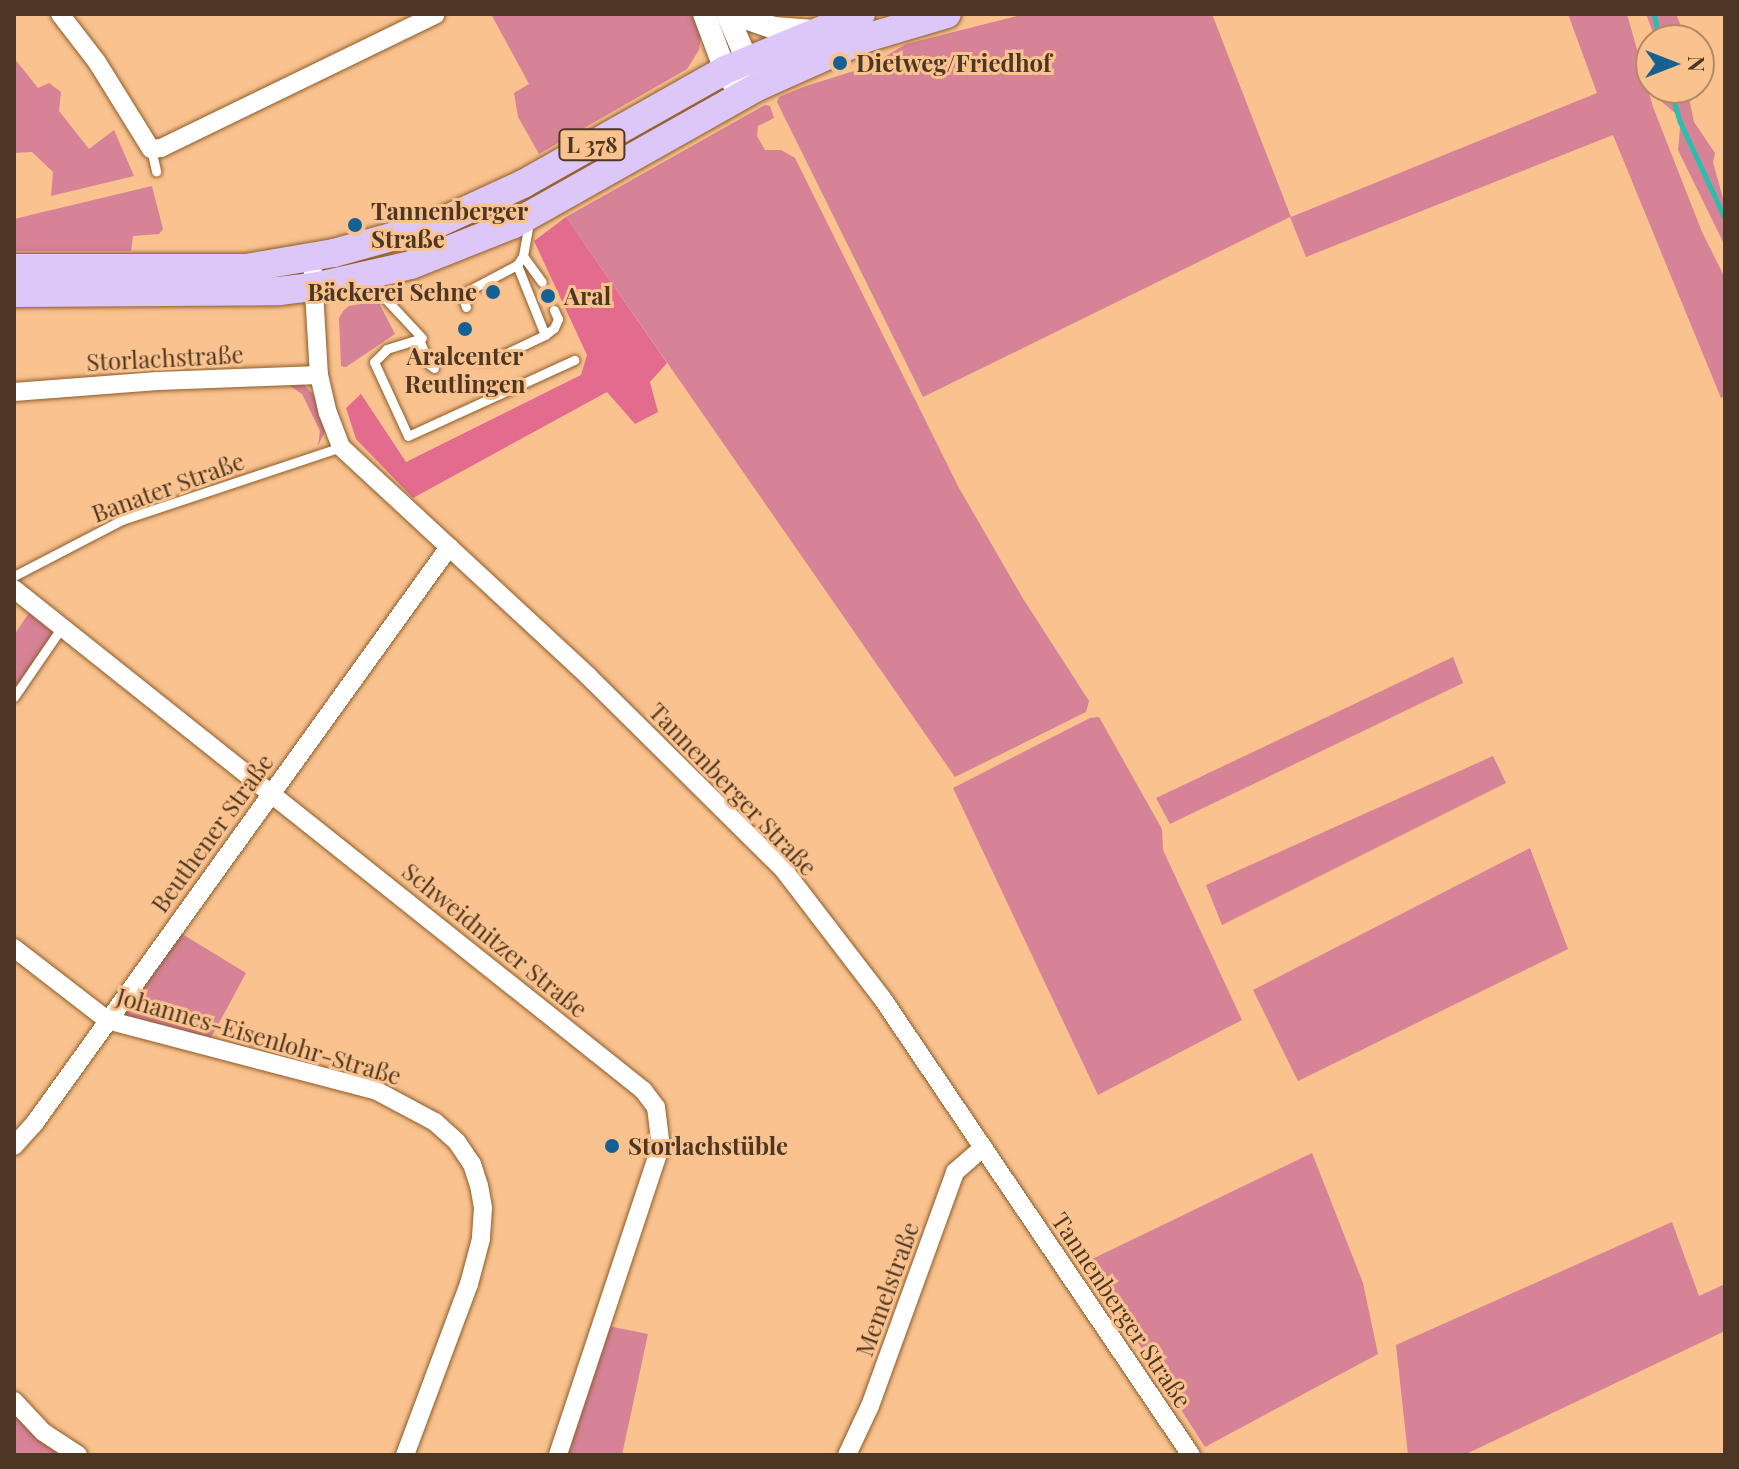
<!DOCTYPE html>
<meta charset="utf-8">
<style>
body{margin:0}
#map{position:relative;width:1739px;height:1469px;overflow:hidden;background:#f9c28e;font-family:"Playfair Display",serif}
div>[style]{position:absolute}
[style*='--x']{left:calc(var(--x)*1px);top:calc(var(--y)*1px);width:calc(var(--w)*1px);rotate:calc(var(--a)*1deg)}
.green>*{inset:0;background:#d68297}
.forest>*{inset:0;background:#e36c8e}
.stream>*{height:5px;margin:-2.5px;padding:0 2.5px;transform-origin:2.5px;border-radius:2.5px;background:#29bfaf}
.roads{filter:drop-shadow(0 0 2px #8d5c2a) drop-shadow(0 0 2px #8d5c2a)}
.service>*{height:9px;margin:-4.5px;padding:0 4.5px;transform-origin:4.5px;border-radius:4.5px;background:#fff}
.minor>*{height:18px;margin:-9px;padding:0 9px;transform-origin:9px;border-radius:9px;background:#fff}
.tertiary>*{height:22px;margin:-11px;padding:0 11px;transform-origin:11px;border-radius:11px;background:#fff}
.primary>*{height:28px;margin:-14px;padding:0 14px;transform-origin:14px;border-radius:14px;background:#ddc7f9}
.dots>*{width:22px;height:22px;translate:-50% -50%;box-sizing:border-box;border:4px solid #f9c28e;border-radius:50%}
span{translate:-50% -50%;white-space:nowrap;text-align:center;line-height:1.15;-webkit-text-stroke:6px #f9c28e;paint-order:stroke}
.shield-label span{padding:2px 6px;background:#f9c28e;border:2px solid;border-radius:6px;-webkit-text-stroke-width:0}
.shield-label{font-size:22px;color:#4d3722;font-weight:700}
.poi-label{font-size:24px;color:#4d3722;font-weight:700}
.left{translate:0 -50%;text-align:left}
.right{translate:-100% -50%;text-align:right}
.street-label{font-size:24px;color:#4d3722}
.frame{position:absolute;inset:0;border:16px solid #4d3722;pointer-events:none}
.north{position:absolute;left:1635px;top:24px;width:80px;height:80px;box-sizing:border-box;background:#f9c28e;border:2px solid #b48a63;border-radius:50%;rotate:90deg;font-size:22px;font-weight:700;line-height:32px;text-align:center;color:#4d3722}
.north::after{content:'';display:block;margin:auto;width:28px;height:36px;background:#156194;clip-path:polygon(50% 0,100% 100%,50% 72%,0 100%)}
</style>
<div id="map">
<div class="green">
<div style="clip-path:polygon(491px 14px,694px 14px,701px 36px,699px 50px,687px 69px,539px 154px,518px 117px,514px 93px,529px 84px)"></div>
<div style="clip-path:polygon(1025px 14px,1212px 14px,1291px 217px,1597px 93px,1568px 14px,1627px 14px,1653px 107px,1702px 232px,1725px 278px,1725px 395px,1721px 398px,1613px 135px,1306px 257px,1290px 217px,923px 397px,777px 102px,779px 97px,803px 87px,854px 71px,856px 74px,906px 44px)"></div>
<div style="clip-path:polygon(1646px 14px,1676px 14px,1687px 40px,1656px 40px)"></div>
<div style="clip-path:polygon(14px 58px,38px 88px,49px 83px,61px 92px,59px 111px,89px 149px,114px 130px,134px 176px,51px 196px,53px 172px,32px 152px,14px 153px)"></div>
<div style="clip-path:polygon(1661px 88px,1687px 88px,1694px 122px,1715px 153px,1713px 162px,1725px 206px,1725px 246px,1678px 150px,1681px 118px,1662px 102px)"></div>
<div style="clip-path:polygon(765px 105px,770px 106px,774px 118px,758px 126px,757px 136px,765px 150px,781px 150px,795px 158px,959px 488px,1022px 597px,1089px 701px,1086px 712px,955px 777px,566px 217px)"></div>
<div style="clip-path:polygon(152px 186px,163px 229px,159px 234px,133px 236px,131px 251px,14px 251px,14px 219px)"></div>
<div style="clip-path:polygon(378px 301px,395px 334px,346px 367px,341px 366px,339px 318px,343px 311px,349px 306px)"></div>
<div style="clip-path:polygon(303px 384px,316px 397px,325px 431px,318px 446px,320px 431px,302px 394px,290px 386px)"></div>
<div style="clip-path:polygon(33px 607px,61px 628px,18px 689px,14px 686px,14px 635px)"></div>
<div style="clip-path:polygon(1453px 657px,1463px 683px,1170px 824px,1156px 798px)"></div>
<div style="clip-path:polygon(1099px 717px,1162px 829px,1163px 850px,1242px 1020px,1098px 1095px,953px 788px,1090px 718px)"></div>
<div style="clip-path:polygon(1493px 756px,1506px 783px,1222px 925px,1206px 885px)"></div>
<div style="clip-path:polygon(1530px 848px,1568px 949px,1298px 1081px,1253px 990px)"></div>
<div style="clip-path:polygon(174px 929px,246px 973px,206px 1047px,108px 1020px)"></div>
<div style="clip-path:polygon(1312px 1153px,1363px 1283px,1378px 1354px,1205px 1447px,1086px 1262px)"></div>
<div style="clip-path:polygon(1672px 1222px,1699px 1296px,1725px 1284px,1725px 1331px,1464px 1455px,1408px 1455px,1396px 1345px)"></div>
<div style="clip-path:polygon(603px 1325px,648px 1334px,622px 1455px,561px 1455px)"></div>
<div style="clip-path:polygon(14px 1401px,78px 1455px,14px 1455px)"></div>
</div>
<div class="forest">
<div style="clip-path:polygon(566px 217px,667px 363px,650px 382px,658px 412px,635px 424px,607px 392px,413px 498px,356px 439px,346px 408px,361px 394px,406px 462px,581px 375px,587px 355px,534px 241px)"></div>
</div>
<div class="stream">
<div style="--x:1654;--y:14;--w:26;--a:79"></div>
<div style="--x:1670;--y:88;--w:35;--a:74"></div>
<div style="--x:1680;--y:122;--w:107;--a:65.1"></div>
</div>
<div class="roads">
<div class="service">
<div style="--x:151;--y:149;--w:23;--a:77"></div>
<div style="--x:523;--y:256;--w:32;--a:54"></div>
<div style="--x:517;--y:265;--w:75;--a:68.2"></div>
<div style="--x:368;--y:280;--w:79;--a:47"></div>
<div style="--x:466;--y:307;--w:14;--a:-107"></div>
<div style="--x:462;--y:294;--w:62;--a:-27.8"></div>
<div style="--x:517;--y:265;--w:11;--a:-56"></div>
<div style="--x:523;--y:256;--w:34;--a:-80"></div>
<div style="--x:476;--y:359;--w:18;--a:0"></div>
<div style="--x:494;--y:359;--w:56;--a:-25.2"></div>
<div style="--x:545;--y:335;--w:11;--a:-38"></div>
<div style="--x:554;--y:328;--w:10;--a:-66"></div>
<div style="--x:558;--y:319;--w:10;--a:-114"></div>
<div style="--x:434;--y:368;--w:6;--a:-141"></div>
<div style="--x:429;--y:364;--w:27;--a:-112"></div>
<div style="--x:419;--y:339;--w:34;--a:163"></div>
<div style="--x:387;--y:349;--w:18;--a:135"></div>
<div style="--x:374;--y:362;--w:81;--a:65.3"></div>
<div style="--x:408;--y:436;--w:183;--a:-24.6"></div>
<div style="--x:14;--y:576;--w:122;--a:-27.4"></div>
<div style="--x:122;--y:520;--w:231;--a:-18.4"></div>
<div style="--x:14;--y:697;--w:85;--a:-55.6"></div>
</div>
<div class="minor">
<div style="--x:60;--y:14;--w:61;--a:52.4"></div>
<div style="--x:97;--y:62;--w:102;--a:58.2"></div>
<div style="--x:151;--y:149;--w:10;--a:-6"></div>
<div style="--x:161;--y:148;--w:305;--a:-25.9"></div>
<div style="--x:312;--y:258;--w:117;--a:86.6"></div>
<div style="--x:319;--y:375;--w:39;--a:77"></div>
<div style="--x:328;--y:413;--w:36;--a:69"></div>
<div style="--x:341;--y:447;--w:337;--a:42.8"></div>
<div style="--x:588;--y:676;--w:274;--a:44.7"></div>
<div style="--x:783;--y:869;--w:163;--a:52.5"></div>
<div style="--x:882;--y:998;--w:552;--a:55.94"></div>
<div style="--x:14;--y:392;--w:144;--a:-4.4"></div>
<div style="--x:158;--y:381;--w:161;--a:-2.1"></div>
<div style="--x:14;--y:589;--w:804;--a:38.54"></div>
<div style="--x:643;--y:1090;--w:21;--a:53"></div>
<div style="--x:656;--y:1107;--w:38;--a:83"></div>
<div style="--x:661;--y:1145;--w:327;--a:108.4"></div>
<div style="--x:14;--y:948;--w:118;--a:37.7"></div>
<div style="--x:107;--y:1020;--w:279;--a:14.7"></div>
<div style="--x:377;--y:1091;--w:66;--a:28.1"></div>
<div style="--x:435;--y:1122;--w:30;--a:42"></div>
<div style="--x:457;--y:1142;--w:27;--a:56"></div>
<div style="--x:472;--y:1164;--w:22;--a:72"></div>
<div style="--x:479;--y:1185;--w:23;--a:80"></div>
<div style="--x:483;--y:1208;--w:31;--a:94"></div>
<div style="--x:481;--y:1239;--w:47;--a:104.9"></div>
<div style="--x:469;--y:1284;--w:183;--a:110.5"></div>
<div style="--x:14;--y:1146;--w:30;--a:-48"></div>
<div style="--x:34;--y:1124;--w:711;--a:-54.27"></div>
<div style="--x:14;--y:1401;--w:42;--a:46.9"></div>
<div style="--x:43;--y:1432;--w:42;--a:33.3"></div>
<div style="--x:847;--y:1455;--w:54;--a:-64.9"></div>
<div style="--x:870;--y:1406;--w:249;--a:-70"></div>
<div style="--x:955;--y:1172;--w:37;--a:-41"></div>
</div>
<div class="tertiary">
<div style="--x:704;--y:14;--w:60;--a:69.4"></div>
<div style="--x:725;--y:70;--w:31;--a:58"></div>
<div style="--x:727;--y:14;--w:65;--a:66.6"></div>
<div style="--x:734;--y:14;--w:42;--a:19.3"></div>
<div style="--x:774;--y:28;--w:40;--a:4.3"></div>
</div>
<div class="primary">
<div style="--x:14;--y:268;--w:232;--a:0"></div>
<div style="--x:246;--y:268;--w:89;--a:-9.7"></div>
<div style="--x:334;--y:253;--w:104;--a:-15.6"></div>
<div style="--x:434;--y:225;--w:98;--a:-24.7"></div>
<div style="--x:523;--y:184;--w:232;--a:-29.4"></div>
<div style="--x:725;--y:70;--w:147;--a:-22.4"></div>
<div style="--x:14;--y:293;--w:265;--a:-0.4"></div>
<div style="--x:279;--y:291;--w:35;--a:-7"></div>
<div style="--x:314;--y:287;--w:99;--a:-12.8"></div>
<div style="--x:411;--y:265;--w:111;--a:-21.7"></div>
<div style="--x:514;--y:224;--w:279;--a:-29.4"></div>
<div style="--x:757;--y:87;--w:123;--a:-24.1"></div>
<div style="--x:869;--y:37;--w:81;--a:-16.4"></div>
</div>
</div>
<div class="dots">
<div style="left:840px;top:63px;background:#156194"></div>
<div style="left:355px;top:225px;background:#156194"></div>
<div style="left:493px;top:292px;background:#156194"></div>
<div style="left:548px;top:296px;background:#156194"></div>
<div style="left:465px;top:329px;background:#156194"></div>
<div style="left:612px;top:1146px;background:#156194"></div>
</div>
<div class="shield-label">
<span style="left:592px;top:145px">L 378</span>
</div>
<div class="poi-label">
<span class="left" style="left:856px;top:63px">Dietweg/Friedhof</span>
<span class="left" style="left:371px;top:225px">Tannenberger<br>Straße</span>
<span class="right" style="left:477px;top:292px">Bäckerei Sehne</span>
<span class="left" style="left:564px;top:296px">Aral</span>
<span style="left:465px;top:370px">Aralcenter<br>Reutlingen</span>
<span class="left" style="left:628px;top:1146px">Storlachstüble</span>
</div>
<div class="street-label">
<span style="left:165px;top:358px;rotate:-3deg">Storlachstraße</span>
<span style="left:168px;top:487px;rotate:-20deg">Banater Straße</span>
<span style="left:733px;top:789px;rotate:46deg">Tannenberger Straße</span>
<span style="left:212px;top:833px;rotate:-54deg">Beuthener Straße</span>
<span style="left:495px;top:940px;rotate:39deg">Schweidnitzer Straße</span>
<span style="left:259px;top:1036px;rotate:16deg">Johannes-Eisenlohr-Straße</span>
<span style="left:887px;top:1289px;rotate:-70deg">Memelstraße</span>
<span style="left:1122px;top:1310px;rotate:56deg">Tannenberger Straße</span>
</div>
<div class="frame"></div>
<div class="north">N</div>
</div>
